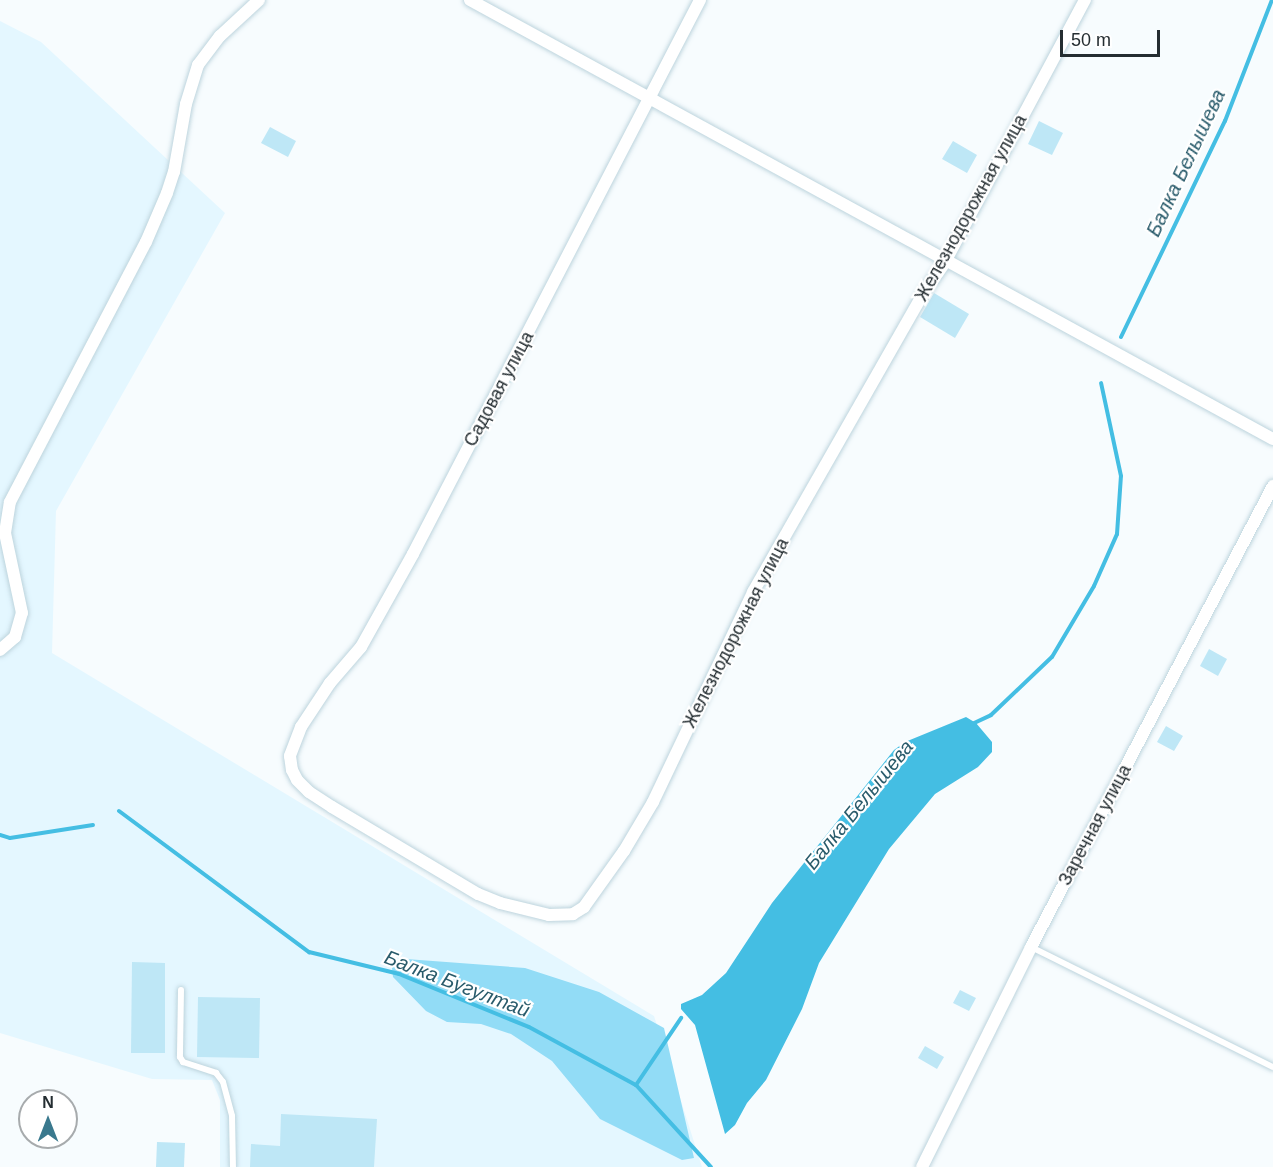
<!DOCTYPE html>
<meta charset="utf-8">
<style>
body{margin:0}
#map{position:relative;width:1273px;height:1167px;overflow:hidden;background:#f7fcfe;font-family:Helvetica,sans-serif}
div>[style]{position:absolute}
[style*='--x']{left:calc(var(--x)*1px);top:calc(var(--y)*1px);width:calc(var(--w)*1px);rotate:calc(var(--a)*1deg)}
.built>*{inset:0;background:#e4f7ff}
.green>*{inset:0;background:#92dcf6}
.water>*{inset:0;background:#44bee3}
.stream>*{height:4px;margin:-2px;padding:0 2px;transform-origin:2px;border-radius:2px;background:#44bee3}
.building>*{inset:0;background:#bee7f6}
.roads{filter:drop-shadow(0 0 2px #bdd4dd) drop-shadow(0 0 2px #bdd4dd)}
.lane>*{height:6px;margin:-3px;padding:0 3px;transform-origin:3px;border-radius:3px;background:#fff}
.street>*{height:12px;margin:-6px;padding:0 6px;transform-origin:6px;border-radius:6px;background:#fff}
span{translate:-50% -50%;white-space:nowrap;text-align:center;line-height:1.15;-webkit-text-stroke:4.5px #fff;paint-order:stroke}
.street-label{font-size:18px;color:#242d31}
.water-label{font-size:20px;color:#295b6b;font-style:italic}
.north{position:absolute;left:18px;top:1089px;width:60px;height:60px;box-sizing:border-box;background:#fff;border:2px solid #a7abad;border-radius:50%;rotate:0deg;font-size:16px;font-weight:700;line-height:24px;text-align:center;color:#242d31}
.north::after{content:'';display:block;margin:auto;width:21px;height:27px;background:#3a798e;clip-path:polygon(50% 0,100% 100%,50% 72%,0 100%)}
.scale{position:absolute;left:1060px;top:30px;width:100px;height:27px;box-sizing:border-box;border:3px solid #242d31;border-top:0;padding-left:8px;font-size:18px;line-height:21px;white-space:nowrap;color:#242d31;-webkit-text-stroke:4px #fff;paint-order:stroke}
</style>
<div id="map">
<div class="built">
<div style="clip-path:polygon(0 21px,41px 42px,225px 213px,56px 511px,52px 653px,654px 1016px,702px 1167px,220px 1167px,220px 1100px,212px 1080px,152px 1079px,0 1033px)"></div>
</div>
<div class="green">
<div style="clip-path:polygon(406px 959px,525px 968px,599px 992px,664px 1028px,694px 1158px,682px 1160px,600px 1119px,552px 1061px,511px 1034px,481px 1024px,447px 1022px,426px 1011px,393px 977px,392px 968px,397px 962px)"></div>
</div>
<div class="water">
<div style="clip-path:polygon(966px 717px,976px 723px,992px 742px,992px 752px,978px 767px,935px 794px,889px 849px,819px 963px,802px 1009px,766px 1080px,747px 1103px,735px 1125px,725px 1134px,695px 1025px,681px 1009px,681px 1004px,702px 995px,726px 973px,772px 903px,894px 750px,905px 742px)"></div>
</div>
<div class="stream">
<div style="--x:1121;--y:337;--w:240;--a:-64.3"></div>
<div style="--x:1225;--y:121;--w:130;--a:-68.8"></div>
<div style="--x:972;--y:724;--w:21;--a:-25"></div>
<div style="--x:991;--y:715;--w:84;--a:-43.6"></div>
<div style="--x:1052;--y:657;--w:82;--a:-59.4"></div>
<div style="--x:1094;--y:586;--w:57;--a:-66.1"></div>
<div style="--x:1117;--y:534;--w:58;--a:-86.1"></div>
<div style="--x:1121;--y:476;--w:95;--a:-102.1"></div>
<div style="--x:119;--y:811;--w:237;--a:36.6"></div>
<div style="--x:309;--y:952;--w:93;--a:13.7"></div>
<div style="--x:399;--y:974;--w:140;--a:22.2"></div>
<div style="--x:529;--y:1027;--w:122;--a:28.5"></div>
<div style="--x:636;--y:1085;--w:111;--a:47.6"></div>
<div style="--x:0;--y:835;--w:10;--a:17"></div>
<div style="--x:10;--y:838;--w:84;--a:-8.9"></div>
<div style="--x:636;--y:1085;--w:81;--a:-56.1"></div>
</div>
<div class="building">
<div style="clip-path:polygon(1039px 121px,1063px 133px,1052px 155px,1028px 144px)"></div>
<div style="clip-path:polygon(270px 127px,296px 141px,288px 157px,261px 143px)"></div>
<div style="clip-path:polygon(953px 141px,977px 155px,967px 173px,942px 159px)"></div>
<div style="clip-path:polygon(934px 293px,969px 314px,955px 338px,920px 317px)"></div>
<div style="clip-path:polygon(1209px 649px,1227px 659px,1218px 676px,1200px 666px)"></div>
<div style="clip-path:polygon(1166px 726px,1183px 736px,1174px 751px,1157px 742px)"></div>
<div style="clip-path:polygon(132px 962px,165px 963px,165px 1053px,131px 1053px)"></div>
<div style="clip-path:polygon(960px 990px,976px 998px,969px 1011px,953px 1003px)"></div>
<div style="clip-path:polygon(198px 997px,260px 998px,259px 1058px,197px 1057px)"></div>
<div style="clip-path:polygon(925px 1046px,944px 1057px,937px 1069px,918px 1058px)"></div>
<div style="clip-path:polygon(281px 1114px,377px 1119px,374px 1167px,250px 1167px,251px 1144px,280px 1146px)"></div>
<div style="clip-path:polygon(157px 1142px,185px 1143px,184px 1167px,156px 1167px)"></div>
</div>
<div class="roads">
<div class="lane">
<div style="--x:1031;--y:947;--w:270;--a:26.4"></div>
<div style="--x:181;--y:990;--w:67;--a:90.9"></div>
<div style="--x:180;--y:1057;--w:6;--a:59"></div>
<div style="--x:183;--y:1062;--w:35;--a:18"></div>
<div style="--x:216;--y:1073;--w:11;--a:52"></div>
<div style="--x:223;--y:1082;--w:35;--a:75"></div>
<div style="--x:232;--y:1116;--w:51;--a:88.9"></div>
</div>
<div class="street">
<div style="--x:470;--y:0;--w:915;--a:28.67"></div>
<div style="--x:700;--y:0;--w:624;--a:117.39"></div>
<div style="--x:413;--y:554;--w:107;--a:119.2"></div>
<div style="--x:361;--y:647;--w:48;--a:130.7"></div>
<div style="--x:330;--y:683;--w:53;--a:123.4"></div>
<div style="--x:301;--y:727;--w:31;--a:111"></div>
<div style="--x:290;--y:756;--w:14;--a:82"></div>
<div style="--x:292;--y:770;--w:11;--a:63"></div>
<div style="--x:297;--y:780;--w:17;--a:45"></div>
<div style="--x:309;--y:792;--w:27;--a:33"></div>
<div style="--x:332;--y:807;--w:170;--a:30.8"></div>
<div style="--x:478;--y:894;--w:24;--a:22"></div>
<div style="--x:500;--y:903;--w:50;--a:13.8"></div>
<div style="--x:549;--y:915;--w:24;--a:-2"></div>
<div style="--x:573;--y:914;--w:13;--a:-32"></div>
<div style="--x:584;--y:907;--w:69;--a:-54.5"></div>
<div style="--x:624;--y:851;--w:57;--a:-59.4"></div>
<div style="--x:653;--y:802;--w:233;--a:-64.5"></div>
<div style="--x:753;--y:592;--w:347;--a:-60.3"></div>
<div style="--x:925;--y:291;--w:35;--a:-55"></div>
<div style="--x:945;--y:262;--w:297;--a:-61.9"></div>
<div style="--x:0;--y:650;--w:20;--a:-41"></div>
<div style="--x:15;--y:637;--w:25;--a:-74"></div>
<div style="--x:22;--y:613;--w:82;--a:-102"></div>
<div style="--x:5;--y:533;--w:31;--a:-81"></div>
<div style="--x:10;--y:502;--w:293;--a:-62.4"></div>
<div style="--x:146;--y:242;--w:53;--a:-66.8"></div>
<div style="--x:167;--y:193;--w:22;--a:-72"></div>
<div style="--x:174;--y:172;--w:69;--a:-80"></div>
<div style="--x:186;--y:104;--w:41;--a:-72.9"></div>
<div style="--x:198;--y:65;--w:36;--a:-53"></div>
<div style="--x:220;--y:36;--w:53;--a:-42.7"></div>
<div style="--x:922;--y:1167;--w:246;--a:-63.6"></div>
<div style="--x:1031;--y:947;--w:521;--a:-62.3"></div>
</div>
</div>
<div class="street-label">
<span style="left:971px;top:208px;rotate:-61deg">Железнодорожная улица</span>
<span style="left:499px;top:389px;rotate:-62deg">Садовая улица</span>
<span style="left:736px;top:633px;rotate:-63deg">Железнодорожная улица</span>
<span style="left:1095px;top:825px;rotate:-62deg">Заречная улица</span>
</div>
<div class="water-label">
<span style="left:1186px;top:163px;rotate:-65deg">Балка Белышева</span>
<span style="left:859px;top:805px;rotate:-51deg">Балка Белышева</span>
<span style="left:457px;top:984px;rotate:21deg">Балка Бугултай</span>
</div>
<div class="north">N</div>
<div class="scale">50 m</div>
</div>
